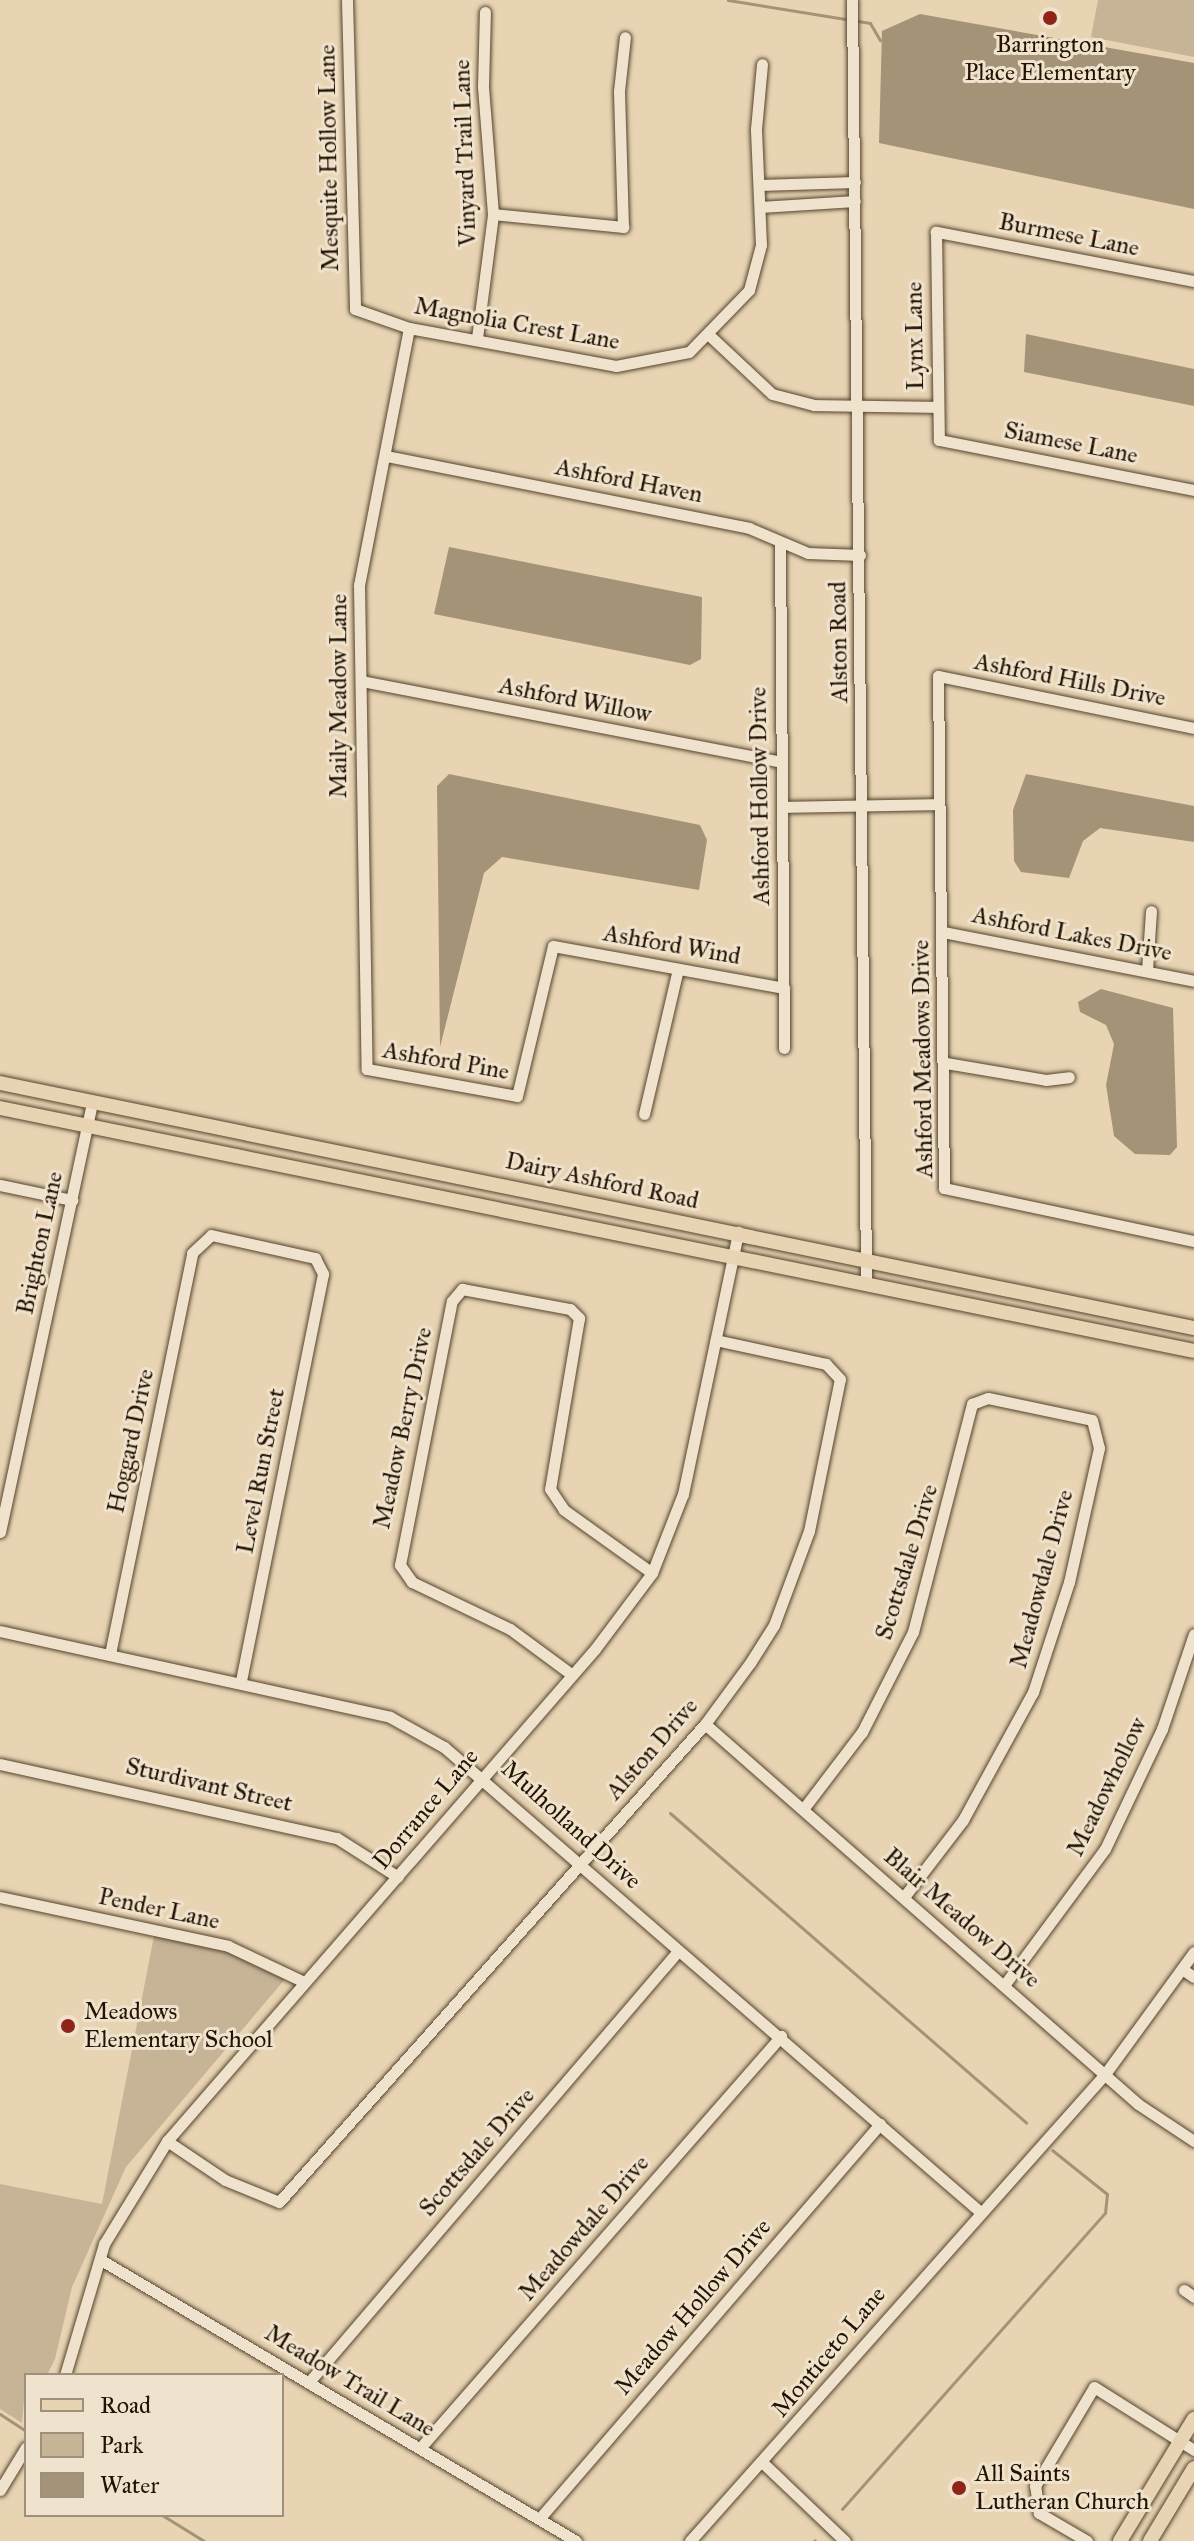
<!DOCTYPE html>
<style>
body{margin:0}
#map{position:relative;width:1194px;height:2541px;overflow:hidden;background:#e8d4b3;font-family:"IM FELL Great Primer",serif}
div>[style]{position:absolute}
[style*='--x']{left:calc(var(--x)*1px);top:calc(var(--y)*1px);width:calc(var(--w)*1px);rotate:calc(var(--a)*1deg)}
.green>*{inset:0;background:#c7b395}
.water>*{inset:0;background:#a59377}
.stream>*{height:3px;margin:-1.5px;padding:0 1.5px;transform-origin:1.5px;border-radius:1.5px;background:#a59377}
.roads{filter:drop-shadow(0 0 2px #54442e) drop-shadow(0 0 2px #54442e)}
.minor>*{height:11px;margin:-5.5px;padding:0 5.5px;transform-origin:5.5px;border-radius:5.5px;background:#f0e3ce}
.major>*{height:14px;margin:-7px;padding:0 7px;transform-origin:7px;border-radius:7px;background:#e8d4b3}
.dots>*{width:22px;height:22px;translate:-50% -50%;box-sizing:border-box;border:4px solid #f0e3ce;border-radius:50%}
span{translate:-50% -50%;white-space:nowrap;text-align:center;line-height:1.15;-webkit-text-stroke:6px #f0e3ce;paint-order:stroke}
.poi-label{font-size:24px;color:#231402}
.left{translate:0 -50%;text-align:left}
.street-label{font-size:24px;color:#231402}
.legend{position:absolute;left:24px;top:2373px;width:260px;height:144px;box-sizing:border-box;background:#f0e3ce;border:2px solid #9e907c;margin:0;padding:10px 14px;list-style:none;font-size:24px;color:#231402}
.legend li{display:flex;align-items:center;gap:16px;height:40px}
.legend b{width:40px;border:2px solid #9e907c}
</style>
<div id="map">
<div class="green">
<div style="clip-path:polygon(1098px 0,1194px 0,1194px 57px,1091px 37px)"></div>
<div style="clip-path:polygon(154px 1936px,228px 1952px,286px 1978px,126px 2167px,72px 2287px,55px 2359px,47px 2375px,26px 2375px,22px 2423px,0 2409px,0 2184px,102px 2204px)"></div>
</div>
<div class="water">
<div style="clip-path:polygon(920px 14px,1194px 63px,1194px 209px,879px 143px,882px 31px)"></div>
<div style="clip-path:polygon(1026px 334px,1194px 369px,1194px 406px,1024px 372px)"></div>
<div style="clip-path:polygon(449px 547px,702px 597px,701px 659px,690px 665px,434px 614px)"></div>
<div style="clip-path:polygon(449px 774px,700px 825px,707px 840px,699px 890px,502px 857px,484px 873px,440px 1047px,437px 786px)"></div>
<div style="clip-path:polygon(1026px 774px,1194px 806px,1194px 842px,1100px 828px,1083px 841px,1069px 878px,1021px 872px,1014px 861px,1013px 810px)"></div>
<div style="clip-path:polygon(1101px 989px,1173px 1008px,1177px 1147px,1170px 1155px,1135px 1154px,1114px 1136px,1106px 1085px,1114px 1044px,1106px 1025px,1080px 1012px,1078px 1002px)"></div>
</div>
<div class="stream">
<div style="--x:728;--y:0;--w:144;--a:9.2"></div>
<div style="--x:870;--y:23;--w:20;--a:60"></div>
<div style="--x:670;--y:1813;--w:472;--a:41"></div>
<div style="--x:0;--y:2414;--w:31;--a:33"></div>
<div style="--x:842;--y:2509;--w:396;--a:-48.4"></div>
<div style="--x:1105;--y:2213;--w:19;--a:-84"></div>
<div style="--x:1107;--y:2194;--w:70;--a:-141.3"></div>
<div style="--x:162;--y:2515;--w:49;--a:31.8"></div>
<div style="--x:814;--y:2541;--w:1;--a:-45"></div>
</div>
<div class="roads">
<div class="minor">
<div style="--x:347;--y:0;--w:309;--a:88.5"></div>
<div style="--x:355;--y:309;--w:57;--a:19.4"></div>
<div style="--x:409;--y:328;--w:210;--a:10.4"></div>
<div style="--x:616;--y:366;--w:74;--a:-10.9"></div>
<div style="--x:689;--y:352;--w:86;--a:-45.9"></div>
<div style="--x:749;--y:290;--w:47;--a:-75.1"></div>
<div style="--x:761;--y:245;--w:116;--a:-92.5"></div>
<div style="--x:756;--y:129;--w:65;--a:-84.7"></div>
<div style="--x:852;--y:0;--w:1283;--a:89.37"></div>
<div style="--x:759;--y:185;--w:96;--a:-1.8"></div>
<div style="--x:760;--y:207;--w:95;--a:-3.6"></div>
<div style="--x:493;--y:214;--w:131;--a:5.7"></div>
<div style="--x:623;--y:227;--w:136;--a:-91.7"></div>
<div style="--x:619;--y:91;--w:54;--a:-83.7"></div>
<div style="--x:1194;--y:281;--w:263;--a:-169.2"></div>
<div style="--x:936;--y:232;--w:208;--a:89.2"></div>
<div style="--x:939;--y:440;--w:260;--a:11.1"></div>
<div style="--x:409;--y:328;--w:262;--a:101"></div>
<div style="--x:359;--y:585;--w:484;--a:89.1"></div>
<div style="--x:367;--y:1069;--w:152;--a:10.2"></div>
<div style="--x:517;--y:1096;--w:154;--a:-76.5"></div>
<div style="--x:553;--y:946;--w:235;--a:10.3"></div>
<div style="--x:710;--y:336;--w:85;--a:43.1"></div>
<div style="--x:772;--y:394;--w:43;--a:14.7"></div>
<div style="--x:814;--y:405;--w:124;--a:0.9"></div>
<div style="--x:477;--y:338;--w:125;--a:-82.6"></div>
<div style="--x:493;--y:214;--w:128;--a:-94.5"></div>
<div style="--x:483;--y:86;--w:74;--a:-88.5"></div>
<div style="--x:386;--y:456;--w:370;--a:11.2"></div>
<div style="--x:749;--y:528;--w:64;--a:23"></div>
<div style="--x:808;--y:553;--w:52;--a:2.2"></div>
<div style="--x:780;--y:542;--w:506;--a:89.55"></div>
<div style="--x:361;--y:681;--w:428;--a:10.9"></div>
<div style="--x:1194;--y:728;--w:261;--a:-168.5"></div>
<div style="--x:938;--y:676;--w:512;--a:89.33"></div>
<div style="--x:944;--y:1188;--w:256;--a:12"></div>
<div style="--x:783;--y:807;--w:156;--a:-1.1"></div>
<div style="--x:943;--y:932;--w:256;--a:11"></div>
<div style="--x:1147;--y:970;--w:59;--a:-86.1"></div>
<div style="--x:946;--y:1063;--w:101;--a:9.6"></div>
<div style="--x:1046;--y:1080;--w:23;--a:-7"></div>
<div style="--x:644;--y:1114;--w:149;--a:-76.8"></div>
<div style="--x:0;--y:1185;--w:74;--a:11.8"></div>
<div style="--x:0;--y:1532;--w:439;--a:-77.9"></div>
<div style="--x:0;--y:1631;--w:399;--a:12.4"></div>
<div style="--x:390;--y:1717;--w:62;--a:29.1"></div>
<div style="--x:444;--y:1747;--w:707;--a:40.93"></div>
<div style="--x:110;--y:1654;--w:409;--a:-78.4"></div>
<div style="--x:192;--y:1253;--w:26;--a:-43"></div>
<div style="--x:211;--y:1235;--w:107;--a:12.5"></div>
<div style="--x:315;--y:1258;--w:18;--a:63"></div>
<div style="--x:323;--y:1274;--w:416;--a:101.4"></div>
<div style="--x:571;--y:1674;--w:76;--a:-143.6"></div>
<div style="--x:510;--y:1629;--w:109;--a:-154.4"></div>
<div style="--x:412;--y:1582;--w:21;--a:-125"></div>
<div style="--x:400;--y:1565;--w:269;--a:-78.9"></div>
<div style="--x:452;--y:1301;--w:16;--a:-50"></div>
<div style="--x:462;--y:1289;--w:110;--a:10.5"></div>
<div style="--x:570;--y:1309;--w:13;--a:45"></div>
<div style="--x:579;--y:1318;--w:173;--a:99.6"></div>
<div style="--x:550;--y:1489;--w:25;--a:56"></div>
<div style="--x:564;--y:1510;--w:108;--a:35.6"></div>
<div style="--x:705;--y:1724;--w:576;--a:41.27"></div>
<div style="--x:1138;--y:2104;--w:67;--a:33.5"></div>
<div style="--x:0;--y:1764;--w:345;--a:12.4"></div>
<div style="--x:337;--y:1838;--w:72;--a:32.6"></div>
<div style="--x:804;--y:1808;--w:96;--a:-52.7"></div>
<div style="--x:862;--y:1732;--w:112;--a:-63"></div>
<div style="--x:913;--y:1632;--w:236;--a:-75.5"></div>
<div style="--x:972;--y:1404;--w:17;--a:-21"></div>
<div style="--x:988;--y:1398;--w:106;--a:11.9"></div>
<div style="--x:1092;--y:1420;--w:29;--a:76"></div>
<div style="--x:1099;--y:1448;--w:137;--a:102.6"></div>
<div style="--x:1069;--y:1582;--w:116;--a:108.1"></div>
<div style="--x:1033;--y:1692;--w:146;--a:118.7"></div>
<div style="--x:963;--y:1820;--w:97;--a:127.5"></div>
<div style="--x:0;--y:1897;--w:233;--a:12.1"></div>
<div style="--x:228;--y:1946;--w:82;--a:25.3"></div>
<div style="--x:1182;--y:1969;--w:14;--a:34"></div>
<div style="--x:1005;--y:1984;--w:168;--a:-53.5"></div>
<div style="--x:1105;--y:1849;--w:133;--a:-64.6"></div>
<div style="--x:1162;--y:1729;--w:100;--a:-71.4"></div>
<div style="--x:167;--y:2141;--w:70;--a:33.9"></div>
<div style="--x:225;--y:2180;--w:58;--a:22.2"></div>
<div style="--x:279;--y:2202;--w:640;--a:-48.29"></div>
<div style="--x:705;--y:1724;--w:76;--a:-53.6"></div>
<div style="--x:750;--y:1663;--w:45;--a:-57.7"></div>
<div style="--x:774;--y:1625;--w:100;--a:-69.6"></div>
<div style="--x:809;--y:1531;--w:155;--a:-78.5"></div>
<div style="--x:840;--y:1379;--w:21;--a:-133"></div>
<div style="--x:826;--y:1364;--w:113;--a:-167.7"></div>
<div style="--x:101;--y:2260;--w:552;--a:30.61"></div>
<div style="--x:1184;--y:2290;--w:12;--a:35"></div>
<div style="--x:65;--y:2375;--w:137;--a:-73.4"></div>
<div style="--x:104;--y:2244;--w:121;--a:-58.5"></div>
<div style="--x:167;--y:2141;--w:652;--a:-48.98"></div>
<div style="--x:595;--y:1649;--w:95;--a:-53.1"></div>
<div style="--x:652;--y:1573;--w:85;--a:-68.6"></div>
<div style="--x:683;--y:1494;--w:268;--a:-78.1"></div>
<div style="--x:309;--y:2382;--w:567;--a:-49.43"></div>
<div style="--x:420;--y:2448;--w:548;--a:-48.77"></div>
<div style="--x:763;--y:2463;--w:113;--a:43.6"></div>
<div style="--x:0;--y:2490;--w:50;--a:-58.8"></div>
<div style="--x:539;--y:2519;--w:522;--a:-49.2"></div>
<div style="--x:690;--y:2541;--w:625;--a:-48.37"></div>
<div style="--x:1105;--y:2074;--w:151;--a:-53.9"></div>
<div style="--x:1087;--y:2541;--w:56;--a:-149.7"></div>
<div style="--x:1039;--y:2513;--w:27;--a:-98"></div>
<div style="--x:1035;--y:2486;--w:115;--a:-59.2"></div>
<div style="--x:1094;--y:2387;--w:118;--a:32.2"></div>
</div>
<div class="major">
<div style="--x:0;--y:1083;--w:1219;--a:11.6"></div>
<div style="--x:0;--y:1108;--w:1218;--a:11.5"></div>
<div style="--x:1120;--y:2541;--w:143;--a:-58.8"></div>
<div style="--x:1150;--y:2541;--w:85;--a:-58.9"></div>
</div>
</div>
<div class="dots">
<div style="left:1050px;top:18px;background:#8f2418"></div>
<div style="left:68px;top:2026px;background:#8f2418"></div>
<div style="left:959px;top:2488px;background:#8f2418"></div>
</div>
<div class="poi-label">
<span style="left:1050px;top:59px">Barrington<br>Place Elementary</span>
<span class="left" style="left:84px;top:2026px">Meadows<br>Elementary School</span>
<span class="left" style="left:975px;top:2488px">All Saints<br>Lutheran Church</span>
</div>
<div class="street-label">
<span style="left:465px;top:153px;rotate:-92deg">Vinyard Trail Lane</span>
<span style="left:329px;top:158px;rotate:-91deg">Mesquite Hollow Lane</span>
<span style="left:1069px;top:235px;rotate:11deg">Burmese Lane</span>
<span style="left:517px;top:324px;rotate:10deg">Magnolia Crest Lane</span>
<span style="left:915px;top:336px;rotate:-91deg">Lynx Lane</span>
<span style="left:1071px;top:443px;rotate:11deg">Siamese Lane</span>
<span style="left:629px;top:481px;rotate:11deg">Ashford Haven</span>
<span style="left:839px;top:642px;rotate:-91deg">Alston Road</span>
<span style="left:1070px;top:680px;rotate:11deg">Ashford Hills Drive</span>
<span style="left:339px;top:696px;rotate:-90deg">Maily Meadow Lane</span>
<span style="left:575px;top:700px;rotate:11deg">Ashford Willow</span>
<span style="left:760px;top:796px;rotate:-91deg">Ashford Hollow Drive</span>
<span style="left:1072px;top:934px;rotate:11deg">Ashford Lakes Drive</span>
<span style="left:672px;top:945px;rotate:10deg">Ashford Wind</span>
<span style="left:923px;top:1059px;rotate:-91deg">Ashford Meadows Drive</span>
<span style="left:446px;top:1061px;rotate:10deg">Ashford Pine</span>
<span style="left:602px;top:1181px;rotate:12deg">Dairy Ashford Road</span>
<span style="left:40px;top:1243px;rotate:-78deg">Brighton Lane</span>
<span style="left:403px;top:1428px;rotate:-78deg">Meadow Berry Drive</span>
<span style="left:131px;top:1441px;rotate:-78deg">Hoggard Drive</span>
<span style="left:261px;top:1471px;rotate:-79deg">Level Run Street</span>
<span style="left:907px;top:1562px;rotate:-73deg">Scottsdale Drive</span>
<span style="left:1042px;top:1579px;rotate:-75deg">Meadowdale Drive</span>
<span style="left:652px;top:1749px;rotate:-49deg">Alston Drive</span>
<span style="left:209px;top:1785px;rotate:13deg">Sturdivant Street</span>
<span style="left:1107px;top:1787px;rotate:-64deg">Meadowhollow</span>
<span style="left:426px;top:1809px;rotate:-50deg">Dorrance Lane</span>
<span style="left:571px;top:1825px;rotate:42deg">Mulholland Drive</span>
<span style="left:159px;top:1909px;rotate:12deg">Pender Lane</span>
<span style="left:962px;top:1918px;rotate:41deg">Blair Meadow Drive</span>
<span style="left:477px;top:2152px;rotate:-49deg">Scottsdale Drive</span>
<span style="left:584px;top:2228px;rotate:-49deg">Meadowdale Drive</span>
<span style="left:693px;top:2307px;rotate:-49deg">Meadow Hollow Drive</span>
<span style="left:829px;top:2352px;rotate:-50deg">Monticeto Lane</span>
<span style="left:350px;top:2381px;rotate:31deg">Meadow Trail Lane</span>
</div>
<ul class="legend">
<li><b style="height:10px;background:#e8d4b3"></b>Road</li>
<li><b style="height:22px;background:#c7b395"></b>Park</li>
<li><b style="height:22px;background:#a59377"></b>Water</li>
</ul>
</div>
